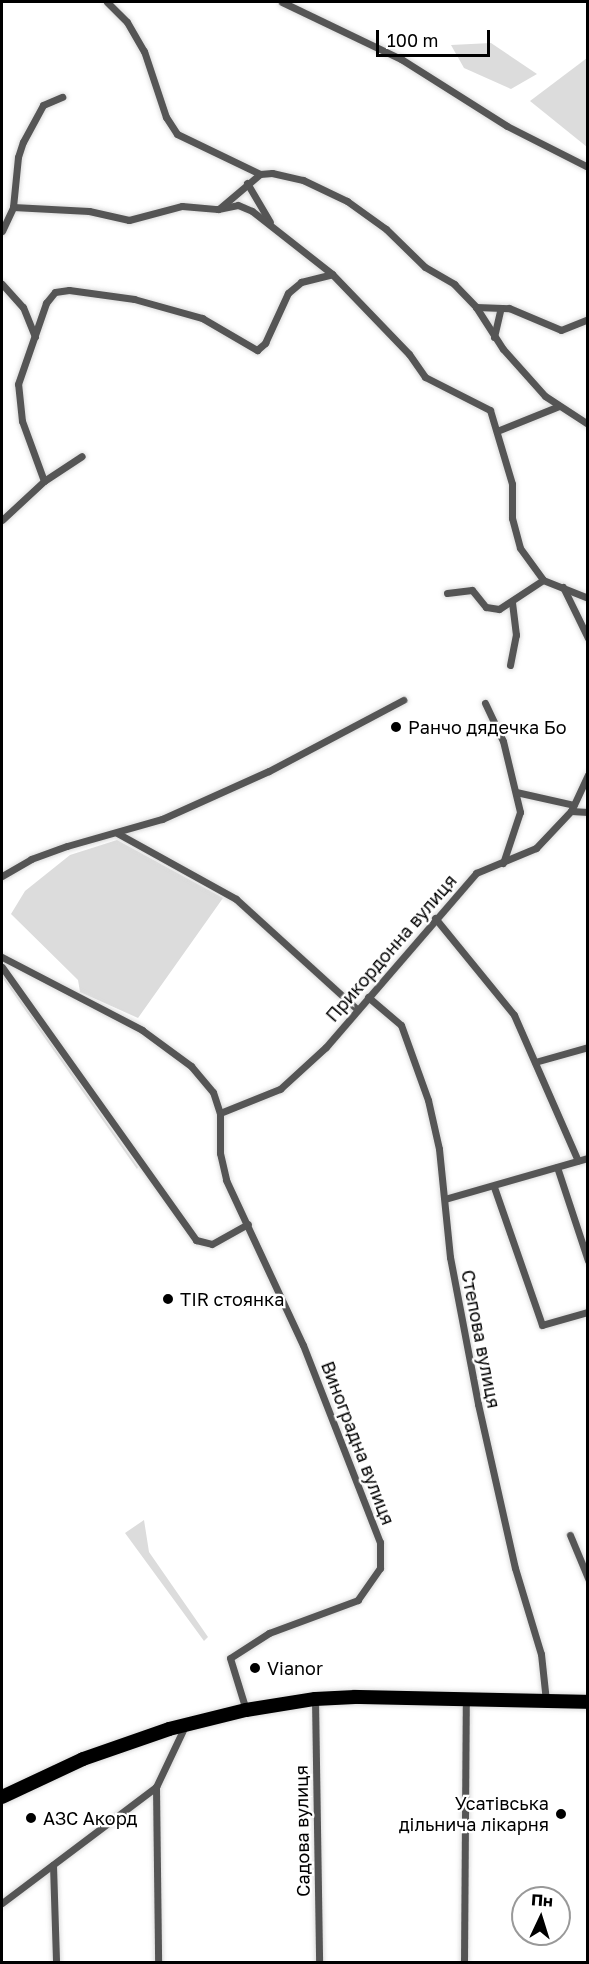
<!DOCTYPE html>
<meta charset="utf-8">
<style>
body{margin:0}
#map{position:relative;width:589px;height:1964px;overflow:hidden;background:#fff;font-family:"Golos Text",sans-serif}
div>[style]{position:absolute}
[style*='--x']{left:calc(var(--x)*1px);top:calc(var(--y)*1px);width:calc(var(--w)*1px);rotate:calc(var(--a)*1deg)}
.green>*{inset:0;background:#dcdcdc}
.roads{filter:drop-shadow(0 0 2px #dbdbdb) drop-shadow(0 0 2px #dbdbdb)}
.street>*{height:7px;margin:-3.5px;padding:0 3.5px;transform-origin:3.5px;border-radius:3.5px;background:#555}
.highway>*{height:14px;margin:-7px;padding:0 7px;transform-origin:7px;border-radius:7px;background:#000}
.dots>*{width:16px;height:16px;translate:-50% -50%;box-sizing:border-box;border:3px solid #fff;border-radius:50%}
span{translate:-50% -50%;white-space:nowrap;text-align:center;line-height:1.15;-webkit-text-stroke:4.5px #fff;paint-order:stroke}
.poi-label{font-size:18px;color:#000}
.left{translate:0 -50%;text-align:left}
.right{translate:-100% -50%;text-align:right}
.street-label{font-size:18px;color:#000}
.frame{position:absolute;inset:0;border:3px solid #000;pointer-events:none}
.north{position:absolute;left:511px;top:1886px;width:60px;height:60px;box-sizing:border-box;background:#fff;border:2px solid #999;border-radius:50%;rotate:4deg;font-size:16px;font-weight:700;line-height:24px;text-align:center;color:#000}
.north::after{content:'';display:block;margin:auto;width:21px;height:27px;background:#000;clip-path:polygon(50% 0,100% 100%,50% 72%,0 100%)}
.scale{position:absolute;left:376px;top:30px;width:114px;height:27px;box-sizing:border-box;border:3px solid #000;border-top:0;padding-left:8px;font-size:18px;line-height:21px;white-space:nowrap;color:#000;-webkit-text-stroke:4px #fff;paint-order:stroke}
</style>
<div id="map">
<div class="green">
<div style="clip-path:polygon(491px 43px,537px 74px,511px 89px,464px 68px,451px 45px)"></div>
<div style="clip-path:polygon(587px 58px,587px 147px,530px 101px)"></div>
<div style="clip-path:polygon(117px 840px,223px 898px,138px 1018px,80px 992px,78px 980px,11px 914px,25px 891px,70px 855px)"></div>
<div style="clip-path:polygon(2px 973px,138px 1167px,137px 1169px,2px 977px)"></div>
<div style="clip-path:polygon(144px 1520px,149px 1552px,208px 1637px,204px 1641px,125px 1533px)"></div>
</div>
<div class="roads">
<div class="street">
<div style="--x:107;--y:2;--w:28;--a:45"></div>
<div style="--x:127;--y:22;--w:34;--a:60"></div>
<div style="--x:144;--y:51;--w:70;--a:71.6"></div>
<div style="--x:166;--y:117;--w:20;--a:57"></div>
<div style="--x:177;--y:134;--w:92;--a:25.7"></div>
<div style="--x:282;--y:2;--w:132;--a:25.6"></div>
<div style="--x:401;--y:59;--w:125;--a:32.3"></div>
<div style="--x:507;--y:126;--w:91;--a:26.8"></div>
<div style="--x:247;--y:183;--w:45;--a:59.5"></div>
<div style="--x:13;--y:207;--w:76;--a:3"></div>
<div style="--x:89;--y:211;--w:41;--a:12.7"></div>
<div style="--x:129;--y:220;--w:55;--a:-14.8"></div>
<div style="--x:182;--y:206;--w:36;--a:5"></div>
<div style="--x:218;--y:209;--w:20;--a:-11"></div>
<div style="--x:238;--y:205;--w:15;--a:23"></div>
<div style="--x:252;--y:211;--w:102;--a:38.2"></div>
<div style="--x:332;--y:274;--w:111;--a:46.1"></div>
<div style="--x:409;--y:354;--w:28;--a:55"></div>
<div style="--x:425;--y:377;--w:73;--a:26.9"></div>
<div style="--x:490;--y:410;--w:77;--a:73.4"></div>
<div style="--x:512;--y:484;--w:34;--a:90"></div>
<div style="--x:512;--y:518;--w:31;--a:75"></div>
<div style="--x:520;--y:548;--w:39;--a:54"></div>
<div style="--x:543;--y:580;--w:48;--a:21.8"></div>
<div style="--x:220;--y:208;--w:52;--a:-40.4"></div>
<div style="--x:260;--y:174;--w:12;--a:-5"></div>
<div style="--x:272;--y:173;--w:32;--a:13"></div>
<div style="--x:303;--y:180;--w:49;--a:25.5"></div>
<div style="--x:347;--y:201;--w:48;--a:35.7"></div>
<div style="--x:386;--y:229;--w:54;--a:44.3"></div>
<div style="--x:425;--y:267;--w:34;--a:30"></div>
<div style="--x:454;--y:284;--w:32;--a:46"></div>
<div style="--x:476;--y:307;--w:50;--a:57.3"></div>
<div style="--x:503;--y:349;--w:63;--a:48.2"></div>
<div style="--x:545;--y:396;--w:51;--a:33.1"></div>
<div style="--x:2;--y:231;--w:26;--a:-65"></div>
<div style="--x:13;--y:207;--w:50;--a:-84.3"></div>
<div style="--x:18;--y:157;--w:16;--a:-72"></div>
<div style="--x:23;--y:142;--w:42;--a:-61.6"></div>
<div style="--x:43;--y:105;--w:21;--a:-23"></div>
<div style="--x:2;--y:284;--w:31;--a:48"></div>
<div style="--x:23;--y:307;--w:32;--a:68"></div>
<div style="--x:476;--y:307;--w:33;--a:2"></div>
<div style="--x:509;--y:308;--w:56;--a:22.9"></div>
<div style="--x:561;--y:330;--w:29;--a:-22"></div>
<div style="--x:494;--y:337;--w:28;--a:-77"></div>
<div style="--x:497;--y:431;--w:67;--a:-22"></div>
<div style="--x:44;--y:481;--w:64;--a:-110.1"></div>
<div style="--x:22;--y:421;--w:37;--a:-96"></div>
<div style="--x:18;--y:384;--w:86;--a:-70.9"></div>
<div style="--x:46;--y:303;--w:14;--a:-51"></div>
<div style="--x:55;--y:292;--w:14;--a:-8"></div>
<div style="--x:69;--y:290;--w:66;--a:7.9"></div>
<div style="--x:134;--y:299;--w:71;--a:15.6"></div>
<div style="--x:202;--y:318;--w:64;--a:30.2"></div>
<div style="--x:257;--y:350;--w:11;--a:-41"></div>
<div style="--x:265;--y:343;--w:55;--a:-65.3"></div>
<div style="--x:288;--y:293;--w:17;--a:-40"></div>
<div style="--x:301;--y:282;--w:32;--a:-14"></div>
<div style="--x:2;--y:520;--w:57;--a:-42.9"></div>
<div style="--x:44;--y:481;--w:45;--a:-33.3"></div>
<div style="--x:563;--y:587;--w:57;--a:63.9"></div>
<div style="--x:447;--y:593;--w:25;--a:-7"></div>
<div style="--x:472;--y:590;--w:22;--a:51"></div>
<div style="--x:486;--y:607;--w:13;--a:9"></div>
<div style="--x:499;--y:609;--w:53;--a:-33.4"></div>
<div style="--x:510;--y:665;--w:31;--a:-79"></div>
<div style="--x:516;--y:635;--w:33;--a:-97"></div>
<div style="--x:485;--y:703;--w:42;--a:64.7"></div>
<div style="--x:503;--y:741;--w:73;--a:76.5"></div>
<div style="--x:520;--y:812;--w:54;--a:108.4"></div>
<div style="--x:516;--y:792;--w:59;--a:12.6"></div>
<div style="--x:572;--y:809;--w:38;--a:-65"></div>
<div style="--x:117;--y:833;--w:136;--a:29"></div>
<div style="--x:236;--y:899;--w:164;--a:42.3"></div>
<div style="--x:2;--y:876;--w:34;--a:-30"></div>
<div style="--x:31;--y:859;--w:38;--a:-20"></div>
<div style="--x:67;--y:846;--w:99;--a:-15.9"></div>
<div style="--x:162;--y:819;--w:117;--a:-24.2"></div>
<div style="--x:269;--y:771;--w:152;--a:-27.9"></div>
<div style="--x:435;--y:918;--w:125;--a:50.8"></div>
<div style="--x:514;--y:1015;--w:159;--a:66.3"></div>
<div style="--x:2;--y:957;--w:158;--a:27.5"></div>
<div style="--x:142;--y:1030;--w:61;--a:36.3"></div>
<div style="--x:191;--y:1066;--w:34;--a:50"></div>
<div style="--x:213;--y:1092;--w:22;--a:72"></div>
<div style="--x:220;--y:1113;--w:40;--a:90"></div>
<div style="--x:220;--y:1153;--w:28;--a:77"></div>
<div style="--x:226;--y:1180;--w:182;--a:65"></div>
<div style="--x:303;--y:1345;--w:212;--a:68.7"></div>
<div style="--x:380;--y:1542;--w:26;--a:90"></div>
<div style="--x:380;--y:1568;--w:39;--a:125"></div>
<div style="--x:358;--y:1600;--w:95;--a:159.7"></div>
<div style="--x:269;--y:1633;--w:46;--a:147.3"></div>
<div style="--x:230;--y:1658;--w:54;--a:72.9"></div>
<div style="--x:2;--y:967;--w:335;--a:54.6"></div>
<div style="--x:196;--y:1240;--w:16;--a:14"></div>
<div style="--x:212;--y:1244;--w:41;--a:-29.1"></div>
<div style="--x:368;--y:997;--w:43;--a:40.3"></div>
<div style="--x:401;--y:1025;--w:80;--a:70.2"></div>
<div style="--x:428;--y:1100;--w:50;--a:77.3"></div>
<div style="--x:439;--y:1149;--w:109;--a:84.2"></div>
<div style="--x:450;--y:1257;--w:150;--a:79.2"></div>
<div style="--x:478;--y:1404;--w:168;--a:77.3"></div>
<div style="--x:515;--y:1568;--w:90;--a:73.2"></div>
<div style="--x:541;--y:1654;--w:47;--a:83.9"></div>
<div style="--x:535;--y:1062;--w:55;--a:-15.8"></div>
<div style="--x:220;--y:1113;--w:65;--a:-21.8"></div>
<div style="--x:280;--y:1089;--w:62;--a:-42.4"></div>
<div style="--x:326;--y:1047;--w:230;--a:-49.2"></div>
<div style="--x:476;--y:873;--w:65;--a:-22.6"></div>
<div style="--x:536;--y:848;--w:51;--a:-46.6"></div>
<div style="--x:571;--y:811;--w:17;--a:3"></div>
<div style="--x:557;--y:1167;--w:99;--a:71.7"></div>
<div style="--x:494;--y:1187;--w:146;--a:70.8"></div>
<div style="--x:542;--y:1325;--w:48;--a:-15.8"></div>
<div style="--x:445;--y:1199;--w:149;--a:-16"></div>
<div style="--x:570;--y:1535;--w:47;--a:67.3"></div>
<div style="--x:315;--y:1699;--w:263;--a:89.1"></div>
<div style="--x:156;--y:1787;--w:175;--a:89.3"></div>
<div style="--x:53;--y:1865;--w:97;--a:88.2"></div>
<div style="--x:2;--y:1903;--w:193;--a:-37"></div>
<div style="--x:156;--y:1787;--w:68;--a:-64.6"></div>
<div style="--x:464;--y:1962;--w:263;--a:-89.6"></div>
</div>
<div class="highway">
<div style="--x:2;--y:1797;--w:89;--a:-25.1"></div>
<div style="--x:83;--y:1759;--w:91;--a:-19.2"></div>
<div style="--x:169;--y:1729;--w:79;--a:-13.9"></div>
<div style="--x:246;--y:1710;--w:70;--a:-9.1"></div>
<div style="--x:315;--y:1699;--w:40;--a:-2.9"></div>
<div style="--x:355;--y:1697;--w:233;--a:1.2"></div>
</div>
</div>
<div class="dots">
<div style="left:396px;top:727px;background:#000"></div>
<div style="left:168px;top:1299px;background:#000"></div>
<div style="left:255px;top:1668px;background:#000"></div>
<div style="left:561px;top:1814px;background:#000"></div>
<div style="left:31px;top:1818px;background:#000"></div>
</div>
<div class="poi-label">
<span class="left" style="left:408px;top:727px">Ранчо дядечка Бо</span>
<span class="left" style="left:180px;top:1299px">TIR стоянка</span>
<span class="left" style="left:267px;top:1668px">Vianor</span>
<span class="right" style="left:549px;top:1814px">Усатівська<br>дільнича лікарня</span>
<span class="left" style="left:43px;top:1818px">АЗС Акорд</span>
</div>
<div class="street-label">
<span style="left:391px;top:948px;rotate:-49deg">Прикордонна вулиця</span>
<span style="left:481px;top:1339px;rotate:79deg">Степова вулиця</span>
<span style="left:358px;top:1443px;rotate:69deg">Виноградна вулиця</span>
<span style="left:302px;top:1831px;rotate:-91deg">Садова вулиця</span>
</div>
<div class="frame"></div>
<div class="north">Пн</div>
<div class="scale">100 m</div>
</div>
